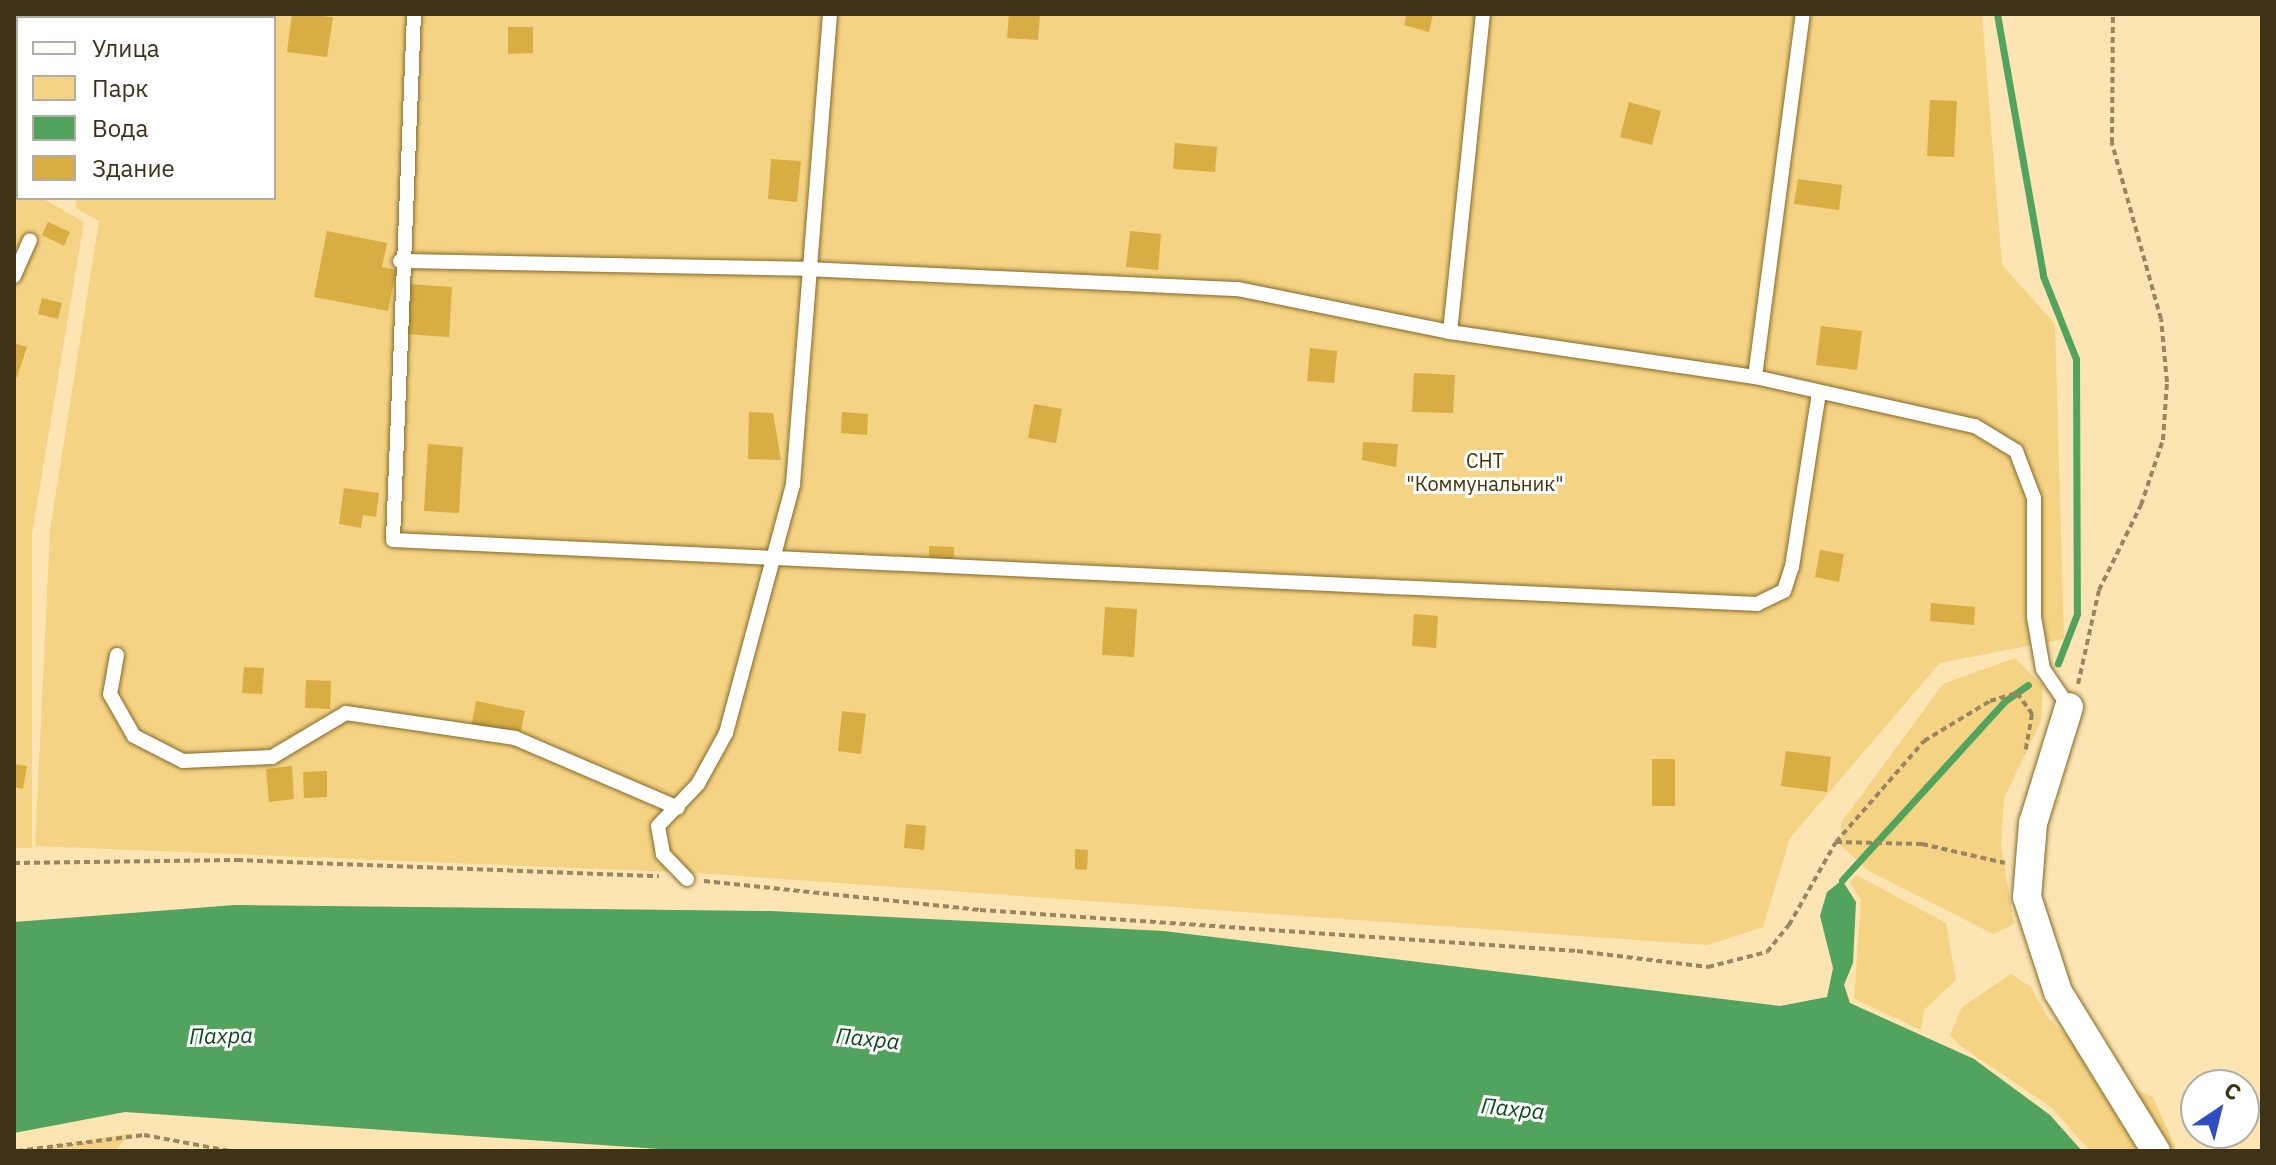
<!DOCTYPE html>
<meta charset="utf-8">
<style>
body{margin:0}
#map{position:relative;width:2276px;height:1165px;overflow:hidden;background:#fce5b2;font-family:"IBM Plex Sans",sans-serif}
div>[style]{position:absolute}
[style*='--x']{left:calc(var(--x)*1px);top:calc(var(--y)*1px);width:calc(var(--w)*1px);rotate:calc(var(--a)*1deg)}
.green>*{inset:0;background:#f5d384}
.water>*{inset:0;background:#51a35d}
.stream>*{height:7px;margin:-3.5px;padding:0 3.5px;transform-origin:3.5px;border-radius:3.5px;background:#51a35d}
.building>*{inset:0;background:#d7ad44}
.path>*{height:4px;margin-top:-2px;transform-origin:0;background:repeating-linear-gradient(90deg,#978660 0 6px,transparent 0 10px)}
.roads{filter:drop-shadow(0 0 2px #836929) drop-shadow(0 0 2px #836929)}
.lane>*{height:14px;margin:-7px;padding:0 7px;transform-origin:7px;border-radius:7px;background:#fff}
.street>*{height:28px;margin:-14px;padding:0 14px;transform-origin:14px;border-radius:14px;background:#fff}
span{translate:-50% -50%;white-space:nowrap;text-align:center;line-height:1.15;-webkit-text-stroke:6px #fff;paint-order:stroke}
.park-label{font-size:20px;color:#433204}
.water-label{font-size:22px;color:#0b481a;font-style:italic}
.frame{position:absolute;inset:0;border:16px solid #3e3318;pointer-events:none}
.legend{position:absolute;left:16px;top:16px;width:260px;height:184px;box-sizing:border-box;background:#fff;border:2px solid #b2ada3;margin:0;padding:10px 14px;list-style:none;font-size:24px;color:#3e3318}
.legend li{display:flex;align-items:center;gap:16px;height:40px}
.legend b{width:40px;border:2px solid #b2ada3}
.north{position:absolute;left:2180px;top:1069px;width:80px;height:80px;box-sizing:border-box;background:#fff;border:2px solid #b2ada3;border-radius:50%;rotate:35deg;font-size:22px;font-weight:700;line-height:32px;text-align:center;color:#3e3318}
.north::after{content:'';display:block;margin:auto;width:28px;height:36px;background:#2f4fc0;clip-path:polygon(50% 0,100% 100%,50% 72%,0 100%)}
</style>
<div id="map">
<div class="green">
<div style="clip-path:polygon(18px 14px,206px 14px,217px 18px,18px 18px,18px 149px,14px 30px)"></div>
<div style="clip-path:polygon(276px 14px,1982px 14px,2002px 265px,2055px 324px,2064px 639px,1940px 663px,1790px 838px,1763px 927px,1708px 945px,698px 873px,35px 846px,50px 530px,99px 221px,76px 208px,76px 198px,274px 198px)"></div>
<div style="clip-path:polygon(14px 157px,18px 198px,42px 198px,84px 222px,32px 534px,32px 848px,14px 848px)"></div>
<div style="clip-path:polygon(2015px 658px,2043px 686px,2041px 721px,2004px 798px,2001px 845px,2014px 924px,1993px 934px,1869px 871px,1841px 846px,1841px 823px,1943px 684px)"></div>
<div style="clip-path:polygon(1856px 875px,1946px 923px,1956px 980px,1924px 1010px,1921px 1030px,1854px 999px,1861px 900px,1850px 882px)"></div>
<div style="clip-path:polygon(2011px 974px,2031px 987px,2048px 1018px,2119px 1083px,2153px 1097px,2177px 1151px,2090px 1151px,2052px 1108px,1959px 1045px,1950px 1035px,1962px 1007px)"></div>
<div style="clip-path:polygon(132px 1133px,114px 1151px,32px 1151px,102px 1138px)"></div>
</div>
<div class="water">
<div style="clip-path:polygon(1842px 880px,1856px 902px,1853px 963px,1844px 985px,1850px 1003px,1974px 1059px,2050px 1115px,2082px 1151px,688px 1151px,125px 1112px,14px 1133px,14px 922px,235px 905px,771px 911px,1164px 931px,1780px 1006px,1827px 997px,1833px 968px,1820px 916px,1827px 892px)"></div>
</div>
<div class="stream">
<div style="--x:1997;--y:14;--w:266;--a:80"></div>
<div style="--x:2043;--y:276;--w:89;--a:68.3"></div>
<div style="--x:2076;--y:359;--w:255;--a:89.8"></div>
<div style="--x:2077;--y:614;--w:53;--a:111.2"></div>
<div style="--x:1842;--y:880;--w:242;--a:-47.7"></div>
<div style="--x:2005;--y:701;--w:28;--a:-35"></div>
</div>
<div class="building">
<div style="clip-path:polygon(292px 14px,333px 17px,327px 57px,287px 52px)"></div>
<div style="clip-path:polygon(1009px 14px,1040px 14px,1038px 40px,1007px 38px)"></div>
<div style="clip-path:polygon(1407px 14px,1433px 14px,1429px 32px,1404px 25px)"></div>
<div style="clip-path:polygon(508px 27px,533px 27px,533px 53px,508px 54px)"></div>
<div style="clip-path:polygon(1930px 100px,1957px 101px,1954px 157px,1927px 156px)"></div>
<div style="clip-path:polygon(1629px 102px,1661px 111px,1652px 145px,1620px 137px)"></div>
<div style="clip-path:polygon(1175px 143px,1217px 147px,1215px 172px,1173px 169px)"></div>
<div style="clip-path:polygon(771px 159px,801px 161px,797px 202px,768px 199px)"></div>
<div style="clip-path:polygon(1798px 179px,1842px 185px,1839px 210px,1794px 204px)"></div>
<div style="clip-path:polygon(48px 222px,70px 232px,64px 246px,42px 235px)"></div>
<div style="clip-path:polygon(327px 231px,387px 243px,382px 267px,396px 270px,388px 311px,314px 297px)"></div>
<div style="clip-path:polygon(1130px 231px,1161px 234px,1158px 270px,1126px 267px)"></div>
<div style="clip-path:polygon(409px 284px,452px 287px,449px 337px,405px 334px)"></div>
<div style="clip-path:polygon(42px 298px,62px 303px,58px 319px,38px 314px)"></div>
<div style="clip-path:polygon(1821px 326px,1862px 331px,1857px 370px,1816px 365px)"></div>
<div style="clip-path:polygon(14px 343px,27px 347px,17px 377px,14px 376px)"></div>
<div style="clip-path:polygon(1310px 348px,1337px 351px,1334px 383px,1307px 381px)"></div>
<div style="clip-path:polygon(1414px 373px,1455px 375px,1453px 413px,1412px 412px)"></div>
<div style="clip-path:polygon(1034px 404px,1062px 409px,1056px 443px,1028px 438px)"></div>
<div style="clip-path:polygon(749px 412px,773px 413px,781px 460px,748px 459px)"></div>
<div style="clip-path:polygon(842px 412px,868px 414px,867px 435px,841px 433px)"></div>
<div style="clip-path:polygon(1363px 442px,1398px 444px,1396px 467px,1362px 460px)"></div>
<div style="clip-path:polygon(428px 444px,463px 447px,459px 513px,424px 511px)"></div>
<div style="clip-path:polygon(344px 488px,379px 493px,376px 517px,363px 515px,361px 528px,339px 524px)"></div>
<div style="clip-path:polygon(929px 546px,954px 547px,954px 565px,929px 564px)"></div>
<div style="clip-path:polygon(1820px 550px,1844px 554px,1839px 582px,1815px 577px)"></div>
<div style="clip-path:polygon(1931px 603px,1975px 607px,1974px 625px,1930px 621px)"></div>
<div style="clip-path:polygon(1105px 607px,1137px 609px,1134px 657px,1102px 655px)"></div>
<div style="clip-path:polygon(1414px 614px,1438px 616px,1436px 648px,1412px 646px)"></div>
<div style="clip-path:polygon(244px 667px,264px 668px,262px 694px,242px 693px)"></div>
<div style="clip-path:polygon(306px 680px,331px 681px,330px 709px,305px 708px)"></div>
<div style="clip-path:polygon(476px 701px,525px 711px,520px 736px,471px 727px)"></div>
<div style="clip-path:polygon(842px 711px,866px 714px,861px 754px,838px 751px)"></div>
<div style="clip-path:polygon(1786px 751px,1831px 757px,1827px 792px,1781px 786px)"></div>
<div style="clip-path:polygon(1652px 759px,1675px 759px,1675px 806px,1652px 806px)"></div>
<div style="clip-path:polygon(14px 764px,27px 766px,23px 789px,14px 787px)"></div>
<div style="clip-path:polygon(292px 766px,294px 799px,269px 802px,266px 769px)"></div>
<div style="clip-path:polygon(327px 771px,327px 797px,304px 798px,303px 772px)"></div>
<div style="clip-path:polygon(906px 824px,926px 826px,924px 850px,904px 848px)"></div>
<div style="clip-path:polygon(1075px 849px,1088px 850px,1087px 870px,1075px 869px)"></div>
</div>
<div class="path">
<div style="--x:2078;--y:684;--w:96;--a:-77.4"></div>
<div style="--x:2099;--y:590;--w:95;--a:-63.7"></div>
<div style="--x:2141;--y:505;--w:69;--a:-71.3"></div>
<div style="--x:2163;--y:440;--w:58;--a:-86.1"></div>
<div style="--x:2167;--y:382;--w:63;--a:-95.4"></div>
<div style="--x:2161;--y:319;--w:183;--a:-105.6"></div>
<div style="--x:2112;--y:143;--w:129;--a:-89.6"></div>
<div style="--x:1836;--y:842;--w:134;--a:-48.9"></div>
<div style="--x:1924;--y:741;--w:77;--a:-31.2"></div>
<div style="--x:1990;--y:701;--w:28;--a:-17"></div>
<div style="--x:2017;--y:693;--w:26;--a:54"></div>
<div style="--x:2032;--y:714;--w:40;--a:100"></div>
<div style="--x:14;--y:863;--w:223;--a:-0.8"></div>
<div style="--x:237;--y:860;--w:422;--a:2.2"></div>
<div style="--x:704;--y:881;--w:278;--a:6"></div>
<div style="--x:980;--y:910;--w:598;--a:3.93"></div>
<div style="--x:1577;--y:951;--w:132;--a:7"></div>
<div style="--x:1708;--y:967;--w:61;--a:-14.3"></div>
<div style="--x:1767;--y:952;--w:35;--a:-51"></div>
<div style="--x:1789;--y:925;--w:95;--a:-60.5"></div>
<div style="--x:1836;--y:842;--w:86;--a:1.3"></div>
<div style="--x:1922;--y:844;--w:85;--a:12.9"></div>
<div style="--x:17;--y:1151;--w:128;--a:-7.2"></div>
<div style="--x:144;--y:1135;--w:87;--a:10.5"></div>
<div style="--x:270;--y:1151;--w:17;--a:0"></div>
</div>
<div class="roads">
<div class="lane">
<div style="--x:414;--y:14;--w:526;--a:92.29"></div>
<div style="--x:393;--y:540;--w:1366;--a:2.69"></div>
<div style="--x:1757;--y:604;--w:30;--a:-26"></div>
<div style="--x:1784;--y:591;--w:25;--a:-72"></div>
<div style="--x:1792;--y:567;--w:177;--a:-81.2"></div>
<div style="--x:400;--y:261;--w:408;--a:1.1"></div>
<div style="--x:808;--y:269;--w:430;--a:2.7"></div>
<div style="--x:1238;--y:289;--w:216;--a:11.5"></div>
<div style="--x:1450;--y:332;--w:308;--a:8.4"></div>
<div style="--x:1755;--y:377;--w:225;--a:12.6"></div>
<div style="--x:1975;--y:426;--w:48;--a:31.4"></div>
<div style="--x:2016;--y:451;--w:50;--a:69"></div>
<div style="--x:2034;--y:498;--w:119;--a:90"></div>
<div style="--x:2034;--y:617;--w:53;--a:80.2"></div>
<div style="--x:2043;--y:669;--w:46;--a:55.6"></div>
<div style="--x:14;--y:276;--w:39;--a:-66"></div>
<div style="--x:1450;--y:332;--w:320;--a:-84.1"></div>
<div style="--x:1755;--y:377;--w:366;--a:-82.5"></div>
<div style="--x:117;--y:655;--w:40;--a:100"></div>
<div style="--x:110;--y:694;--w:48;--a:60.3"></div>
<div style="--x:134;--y:736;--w:55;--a:27"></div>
<div style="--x:183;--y:761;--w:89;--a:-2.6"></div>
<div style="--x:272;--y:757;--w:86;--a:-30.7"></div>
<div style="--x:346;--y:713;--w:171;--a:8.4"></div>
<div style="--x:515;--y:738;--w:177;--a:23.2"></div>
<div style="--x:687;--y:879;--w:35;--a:-134"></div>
<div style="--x:663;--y:854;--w:28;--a:-100"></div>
<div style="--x:658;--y:826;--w:58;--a:-46.4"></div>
<div style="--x:698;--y:784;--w:58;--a:-61.2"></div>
<div style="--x:726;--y:733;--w:258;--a:-74.9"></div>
<div style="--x:793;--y:484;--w:471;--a:-85.5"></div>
</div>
<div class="street">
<div style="--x:2069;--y:707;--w:121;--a:107.2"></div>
<div style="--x:2033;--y:823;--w:74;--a:94.6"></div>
<div style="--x:2027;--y:897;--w:100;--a:71.9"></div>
<div style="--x:2058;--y:992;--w:187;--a:58.4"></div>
</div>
</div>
<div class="park-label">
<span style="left:1485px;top:472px">СНТ<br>"Коммунальник"</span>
</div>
<div class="water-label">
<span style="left:221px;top:1035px;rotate:-1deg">Пахра</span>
<span style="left:868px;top:1038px;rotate:6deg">Пахра</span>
<span style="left:1513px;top:1108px;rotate:6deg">Пахра</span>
</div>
<div class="frame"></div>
<ul class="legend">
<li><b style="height:10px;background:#fff"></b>Улица</li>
<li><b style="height:22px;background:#f5d384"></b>Парк</li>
<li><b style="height:22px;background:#51a35d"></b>Вода</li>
<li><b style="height:22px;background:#d7ad44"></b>Здание</li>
</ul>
<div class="north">С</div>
</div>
